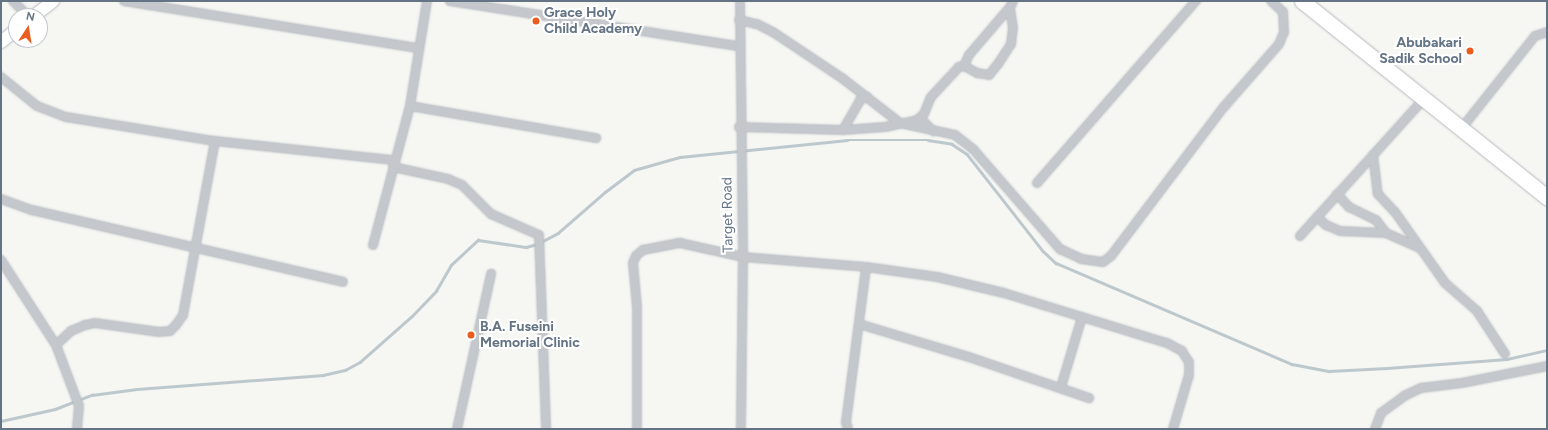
<!DOCTYPE html>
<style>
body{margin:0}
#map{position:relative;width:1548px;height:430px;overflow:hidden;background:#f6f6f3;font-family:Figtree,sans-serif}
div>[style]{position:absolute}
[style*='--x']{left:calc(var(--x)*1px);top:calc(var(--y)*1px);width:calc(var(--w)*1px);rotate:calc(var(--a)*1deg)}
.stream>*{height:2.5px;margin:-1.25px;padding:0 1.25px;transform-origin:1.25px;border-radius:1.25px;background:#bdc8cd}
.roads{filter:drop-shadow(0 0 1px #b6bbc0) drop-shadow(0 0 1px #b6bbc0)}
.street>*{height:8px;margin:-4px;padding:0 4px;transform-origin:4px;border-radius:4px;background:#c4c7cb}
.secondary>*{height:12px;margin:-6px;padding:0 6px;transform-origin:6px;border-radius:6px;background:#fff}
.highway>*{height:15px;margin:-7.5px;padding:0 7.5px;transform-origin:7.5px;border-radius:7.5px;background:#fff}
.dots>*{width:11px;height:11px;translate:-50% -50%;box-sizing:border-box;border:2px solid #fff;border-radius:50%}
span{translate:-50% -50%;white-space:nowrap;text-align:center;line-height:1.15;-webkit-text-stroke:4px #fff;paint-order:stroke}
.poi-label{font-size:14px;color:#647485;font-weight:700}
.left{translate:0 -50%;text-align:left}
.right{translate:-100% -50%;text-align:right}
.street-label{font-size:14px;color:#647485}
.frame{position:absolute;inset:0;border:2px solid #647485;pointer-events:none}
.north{position:absolute;left:8px;top:8px;width:40px;height:40px;box-sizing:border-box;background:#fff;border:1px solid #c1c7ce;border-radius:50%;rotate:12deg;font-size:11px;font-weight:700;line-height:16px;text-align:center;color:#647485}
.north::after{content:'';display:block;margin:auto;width:14px;height:18px;background:#eb5d1e;clip-path:polygon(50% 0,100% 100%,50% 72%,0 100%)}
</style>
<div id="map">
<div class="stream">
<div style="--x:541;--y:242;--w:19;--a:-28"></div>
<div style="--x:558;--y:233;--w:62;--a:-41.1"></div>
<div style="--x:605;--y:192;--w:36;--a:-37"></div>
<div style="--x:634;--y:170;--w:48;--a:-15.8"></div>
<div style="--x:680;--y:157;--w:168;--a:-5.8"></div>
<div style="--x:847;--y:140;--w:81;--a:0"></div>
<div style="--x:928;--y:140;--w:24;--a:9"></div>
<div style="--x:952;--y:144;--w:18;--a:34"></div>
<div style="--x:967;--y:154;--w:123;--a:51.9"></div>
<div style="--x:1043;--y:251;--w:18;--a:43"></div>
<div style="--x:1056;--y:263;--w:257;--a:23.2"></div>
<div style="--x:1292;--y:364;--w:38;--a:11"></div>
<div style="--x:1329;--y:371;--w:58;--a:-3"></div>
<div style="--x:1387;--y:368;--w:120;--a:-4.3"></div>
<div style="--x:1507;--y:359;--w:41;--a:-12.7"></div>
<div style="--x:1;--y:421;--w:55;--a:-12.5"></div>
<div style="--x:55;--y:409;--w:40;--a:-21"></div>
<div style="--x:92;--y:395;--w:45;--a:-7.6"></div>
<div style="--x:137;--y:389;--w:187;--a:-4.3"></div>
<div style="--x:323;--y:375;--w:23;--a:-13"></div>
<div style="--x:345;--y:370;--w:17;--a:-28"></div>
<div style="--x:360;--y:362;--w:69;--a:-41.5"></div>
<div style="--x:412;--y:316;--w:35;--a:-46"></div>
<div style="--x:436;--y:291;--w:30;--a:-60"></div>
<div style="--x:451;--y:265;--w:37;--a:-43"></div>
<div style="--x:478;--y:240;--w:49;--a:8.3"></div>
<div style="--x:526;--y:247;--w:11;--a:-15"></div>
</div>
<div class="roads">
<div class="street">
<div style="--x:13;--y:1;--w:21;--a:45"></div>
<div style="--x:124;--y:1;--w:297;--a:9.1"></div>
<div style="--x:450;--y:1;--w:291;--a:8.9"></div>
<div style="--x:740;--y:1;--w:256;--a:89.3"></div>
<div style="--x:743;--y:257;--w:172;--a:90.7"></div>
<div style="--x:739;--y:20;--w:18;--a:13"></div>
<div style="--x:757;--y:24;--w:18;--a:27"></div>
<div style="--x:773;--y:32;--w:83;--a:33.7"></div>
<div style="--x:842;--y:78;--w:73;--a:37.8"></div>
<div style="--x:900;--y:123;--w:56;--a:12.3"></div>
<div style="--x:955;--y:135;--w:23;--a:38"></div>
<div style="--x:973;--y:149;--w:133;--a:49"></div>
<div style="--x:1060;--y:249;--w:23;--a:25"></div>
<div style="--x:1081;--y:259;--w:22;--a:8"></div>
<div style="--x:1103;--y:262;--w:10;--a:-37"></div>
<div style="--x:1111;--y:256;--w:186;--a:-52.9"></div>
<div style="--x:1223;--y:108;--w:85;--a:-48.8"></div>
<div style="--x:1279;--y:44;--w:13;--a:-67"></div>
<div style="--x:1284;--y:32;--w:20;--a:-93"></div>
<div style="--x:1283;--y:12;--w:16;--a:-137"></div>
<div style="--x:964;--y:66;--w:12;--a:-66"></div>
<div style="--x:969;--y:55;--w:63;--a:-49.5"></div>
<div style="--x:1;--y:77;--w:46;--a:38.9"></div>
<div style="--x:37;--y:106;--w:31;--a:21"></div>
<div style="--x:66;--y:117;--w:151;--a:9.2"></div>
<div style="--x:215;--y:141;--w:180;--a:6.1"></div>
<div style="--x:410;--y:106;--w:189;--a:9.8"></div>
<div style="--x:917;--y:120;--w:9;--a:-41"></div>
<div style="--x:924;--y:114;--w:18;--a:-68"></div>
<div style="--x:931;--y:97;--w:41;--a:-47"></div>
<div style="--x:959;--y:67;--w:5;--a:-11"></div>
<div style="--x:964;--y:66;--w:15;--a:28"></div>
<div style="--x:977;--y:73;--w:12;--a:9"></div>
<div style="--x:989;--y:75;--w:14;--a:-51"></div>
<div style="--x:998;--y:64;--w:24;--a:-57"></div>
<div style="--x:1011;--y:44;--w:16;--a:-83"></div>
<div style="--x:1013;--y:28;--w:20;--a:-99"></div>
<div style="--x:1010;--y:8;--w:8;--a:-67"></div>
<div style="--x:739;--y:127;--w:104;--a:1.7"></div>
<div style="--x:843;--y:130;--w:42;--a:-4.1"></div>
<div style="--x:885;--y:127;--w:33;--a:-12"></div>
<div style="--x:917;--y:120;--w:7;--a:16"></div>
<div style="--x:924;--y:122;--w:13;--a:45"></div>
<div style="--x:1461;--y:129;--w:119;--a:-51.5"></div>
<div style="--x:1535;--y:36;--w:13;--a:-18"></div>
<div style="--x:843;--y:130;--w:34;--a:-60"></div>
<div style="--x:860;--y:100;--w:8;--a:-23"></div>
<div style="--x:1373;--y:155;--w:39;--a:83"></div>
<div style="--x:1378;--y:194;--w:25;--a:47"></div>
<div style="--x:1395;--y:212;--w:87;--a:54.8"></div>
<div style="--x:1445;--y:283;--w:43;--a:41.2"></div>
<div style="--x:1477;--y:311;--w:51;--a:56.9"></div>
<div style="--x:393;--y:167;--w:56;--a:12.3"></div>
<div style="--x:448;--y:179;--w:15;--a:23"></div>
<div style="--x:462;--y:185;--w:41;--a:45"></div>
<div style="--x:491;--y:214;--w:52;--a:23.6"></div>
<div style="--x:539;--y:235;--w:194;--a:87.9"></div>
<div style="--x:1037;--y:183;--w:242;--a:-48.9"></div>
<div style="--x:1337;--y:194;--w:18;--a:47"></div>
<div style="--x:1349;--y:207;--w:30;--a:26"></div>
<div style="--x:1376;--y:220;--w:16;--a:52"></div>
<div style="--x:1386;--y:233;--w:37;--a:24"></div>
<div style="--x:1;--y:199;--w:33;--a:20"></div>
<div style="--x:32;--y:210;--w:319;--a:13"></div>
<div style="--x:1317;--y:217;--w:12;--a:42"></div>
<div style="--x:1326;--y:225;--w:15;--a:23"></div>
<div style="--x:1340;--y:231;--w:46;--a:2.5"></div>
<div style="--x:1300;--y:236;--w:185;--a:-47.9"></div>
<div style="--x:373;--y:245;--w:144;--a:-75.1"></div>
<div style="--x:410;--y:106;--w:106;--a:-80.8"></div>
<div style="--x:1;--y:260;--w:101;--a:57.1"></div>
<div style="--x:56;--y:345;--w:65;--a:69.3"></div>
<div style="--x:79;--y:406;--w:23;--a:95"></div>
<div style="--x:859;--y:324;--w:115;--a:16.7"></div>
<div style="--x:969;--y:357;--w:127;--a:18.9"></div>
<div style="--x:56;--y:345;--w:21;--a:-43"></div>
<div style="--x:71;--y:331;--w:15;--a:-23"></div>
<div style="--x:85;--y:325;--w:10;--a:-11"></div>
<div style="--x:95;--y:323;--w:65;--a:8"></div>
<div style="--x:159;--y:332;--w:11;--a:-5"></div>
<div style="--x:170;--y:331;--w:8;--a:-45"></div>
<div style="--x:176;--y:325;--w:12;--a:-55"></div>
<div style="--x:183;--y:315;--w:177;--a:-79.6"></div>
<div style="--x:1061;--y:387;--w:73;--a:-73.3"></div>
<div style="--x:457;--y:429;--w:159;--a:-77.6"></div>
<div style="--x:637;--y:429;--w:122;--a:-90"></div>
<div style="--x:637;--y:307;--w:44;--a:-95.2"></div>
<div style="--x:633;--y:263;--w:8;--a:-67"></div>
<div style="--x:636;--y:256;--w:9;--a:-41"></div>
<div style="--x:643;--y:250;--w:38;--a:-11"></div>
<div style="--x:680;--y:243;--w:65;--a:12.5"></div>
<div style="--x:743;--y:257;--w:123;--a:4.6"></div>
<div style="--x:866;--y:267;--w:72;--a:8"></div>
<div style="--x:937;--y:277;--w:69;--a:13.4"></div>
<div style="--x:1004;--y:293;--w:170;--a:17.1"></div>
<div style="--x:1167;--y:343;--w:17;--a:28"></div>
<div style="--x:1182;--y:351;--w:13;--a:58"></div>
<div style="--x:1189;--y:362;--w:13;--a:90"></div>
<div style="--x:1189;--y:375;--w:56;--a:106.5"></div>
<div style="--x:848;--y:429;--w:7;--a:-106"></div>
<div style="--x:846;--y:422;--w:156;--a:-82.6"></div>
<div style="--x:1375;--y:429;--w:17;--a:-69"></div>
<div style="--x:1381;--y:413;--w:29;--a:-36"></div>
<div style="--x:1404;--y:396;--w:19;--a:-25"></div>
<div style="--x:1421;--y:388;--w:41;--a:-7"></div>
<div style="--x:1462;--y:383;--w:87;--a:-11.3"></div>
</div>
<div class="secondary">
<div style="--x:34;--y:16;--w:24;--a:-38"></div>
<div style="--x:1;--y:42;--w:19;--a:-39"></div>
</div>
<div class="highway">
<div style="--x:1302;--y:1;--w:314;--a:38.7"></div>
</div>
</div>
<div class="dots">
<div style="left:536px;top:21px;background:#eb5d1e"></div>
<div style="left:1470px;top:51px;background:#eb5d1e"></div>
<div style="left:471px;top:335px;background:#eb5d1e"></div>
</div>
<div class="poi-label">
<span class="left" style="left:544px;top:21px">Grace Holy<br>Child Academy</span>
<span class="right" style="left:1462px;top:51px">Abubakari<br>Sadik School</span>
<span class="left" style="left:480px;top:335px">B.A. Fuseini<br>Memorial Clinic</span>
</div>
<div class="street-label">
<span style="left:728px;top:215px;rotate:-91deg">Target Road</span>
</div>
<div class="frame"></div>
<div class="north">N</div>
</div>
